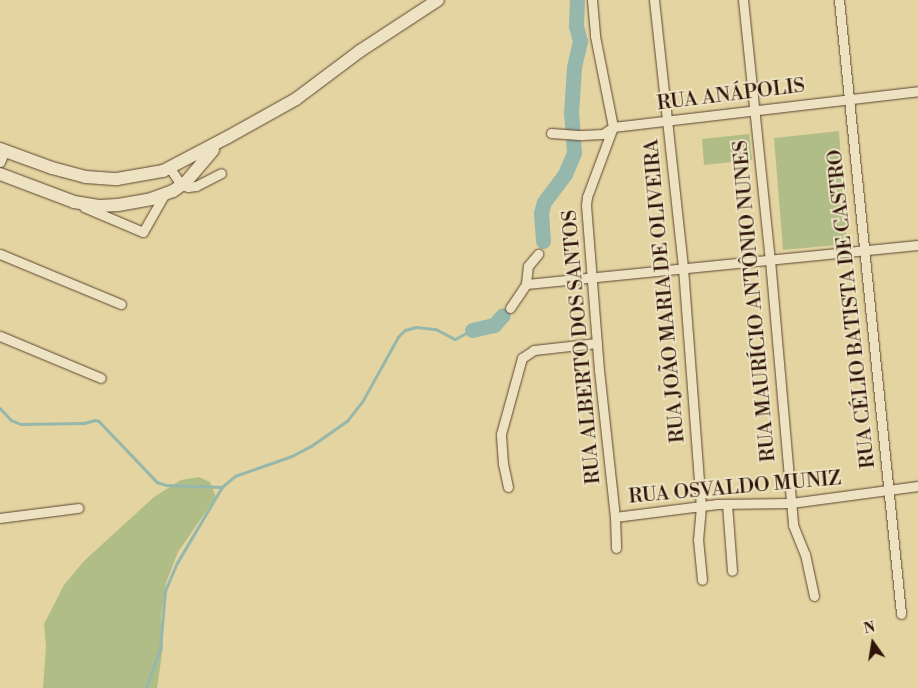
<!DOCTYPE html>
<meta charset="utf-8">
<style>
body{margin:0}
#map{position:relative;width:918px;height:688px;overflow:hidden;background:#e4d4a1;font-family:"Libre Bodoni",serif}
div>[style]{position:absolute}
[style*='--x']{left:calc(var(--x)*1px);top:calc(var(--y)*1px);width:calc(var(--w)*1px);rotate:calc(var(--a)*1deg)}
.green>*{inset:0;background:#b1bd87}
.stream>*{height:2.5px;margin:-1.25px;padding:0 1.25px;transform-origin:1.25px;border-radius:1.25px;background:#96b7ab}
.river>*{height:15px;margin:-7.5px;padding:0 7.5px;transform-origin:7.5px;border-radius:7.5px;background:#96b7ab}
.roads{filter:drop-shadow(0 0 1px #5d442f) drop-shadow(0 0 1px #5d442f)}
.street>*{height:9px;margin:-4.5px;padding:0 4.5px;transform-origin:4.5px;border-radius:4.5px;background:#ede3c2}
.secondary>*{height:12px;margin:-6px;padding:0 6px;transform-origin:6px;border-radius:6px;background:#ede3c2}
span{translate:-50% -50%;white-space:nowrap;text-align:center;line-height:1.15;-webkit-text-stroke:4px #ede3c2;paint-order:stroke}
.street-label{font-size:20px;color:#301409}
.north{position:absolute;left:848px;top:618px;width:50px;height:50px;-webkit-text-stroke:4px #ede3c2;paint-order:stroke;rotate:347deg;font-size:14px;font-weight:700;line-height:20px;text-align:center;color:#301409}
.north::after{content:'';display:block;margin:auto;width:18px;height:22px;background:#301409;clip-path:polygon(50% 0,100% 100%,50% 72%,0 100%)}
</style>
<div id="map">
<div class="green">
<div style="clip-path:polygon(839px 131px,847px 244px,783px 250px,774px 138px)"></div>
<div style="clip-path:polygon(749px 134px,752px 160px,704px 165px,702px 139px)"></div>
<div style="clip-path:polygon(199px 477px,210px 482px,216px 497px,178px 552px,166px 583px,161px 617px,163px 647px,157px 688px,43px 688px,46px 646px,44px 624px,64px 585px,84px 561px,154px 497px,181px 480px)"></div>
</div>
<div class="stream">
<div style="--x:0;--y:408;--w:16;--a:47"></div>
<div style="--x:11;--y:420;--w:11;--a:22"></div>
<div style="--x:21;--y:424;--w:63;--a:-0.9"></div>
<div style="--x:84;--y:423;--w:11;--a:-15"></div>
<div style="--x:95;--y:420;--w:4;--a:14"></div>
<div style="--x:99;--y:421;--w:84;--a:46.4"></div>
<div style="--x:157;--y:482;--w:9;--a:18"></div>
<div style="--x:166;--y:485;--w:56;--a:2"></div>
<div style="--x:146;--y:688;--w:41;--a:-70.3"></div>
<div style="--x:160;--y:649;--w:58;--a:-85.1"></div>
<div style="--x:165;--y:591;--w:30;--a:-67"></div>
<div style="--x:177;--y:563;--w:88;--a:-59.4"></div>
<div style="--x:222;--y:487;--w:17;--a:-40"></div>
<div style="--x:235;--y:476;--w:60;--a:-19.3"></div>
<div style="--x:292;--y:456;--w:21;--a:-28"></div>
<div style="--x:311;--y:446;--w:44;--a:-34.8"></div>
<div style="--x:347;--y:421;--w:24;--a:-52"></div>
<div style="--x:362;--y:402;--w:74;--a:-61"></div>
<div style="--x:398;--y:337;--w:10;--a:-45"></div>
<div style="--x:405;--y:330;--w:11;--a:-15"></div>
<div style="--x:416;--y:327;--w:20;--a:6"></div>
<div style="--x:436;--y:329;--w:21;--a:28"></div>
<div style="--x:455;--y:339;--w:19;--a:-28"></div>
</div>
<div class="river">
<div style="--x:543;--y:241;--w:28;--a:-94"></div>
<div style="--x:541;--y:213;--w:11;--a:-75"></div>
<div style="--x:544;--y:202;--w:35;--a:-53"></div>
<div style="--x:565;--y:174;--w:23;--a:-67"></div>
<div style="--x:574;--y:153;--w:39;--a:-94"></div>
<div style="--x:571;--y:114;--w:47;--a:-86.3"></div>
<div style="--x:574;--y:67;--w:27;--a:-77"></div>
<div style="--x:580;--y:41;--w:16;--a:-105"></div>
<div style="--x:576;--y:26;--w:26;--a:-88"></div>
<div style="--x:472;--y:330;--w:23;--a:-13"></div>
<div style="--x:494;--y:325;--w:13;--a:-48"></div>
</div>
<div class="roads">
<div class="street">
<div style="--x:592;--y:0;--w:36;--a:85"></div>
<div style="--x:595;--y:36;--w:93;--a:78.8"></div>
<div style="--x:613;--y:127;--w:75;--a:110.4"></div>
<div style="--x:587;--y:197;--w:8;--a:97"></div>
<div style="--x:586;--y:205;--w:166;--a:85.5"></div>
<div style="--x:599;--y:370;--w:148;--a:83.8"></div>
<div style="--x:615;--y:517;--w:31;--a:88"></div>
<div style="--x:654;--y:0;--w:270;--a:83.8"></div>
<div style="--x:683;--y:268;--w:239;--a:85.7"></div>
<div style="--x:701;--y:506;--w:33;--a:95"></div>
<div style="--x:698;--y:539;--w:41;--a:84.4"></div>
<div style="--x:743;--y:0;--w:261;--a:84.1"></div>
<div style="--x:770;--y:260;--w:266;--a:85"></div>
<div style="--x:793;--y:525;--w:31;--a:68"></div>
<div style="--x:805;--y:554;--w:43;--a:77.9"></div>
<div style="--x:839;--y:0;--w:617;--a:84.23"></div>
<div style="--x:551;--y:133;--w:31;--a:4"></div>
<div style="--x:582;--y:135;--w:21;--a:-3"></div>
<div style="--x:603;--y:134;--w:12;--a:-35"></div>
<div style="--x:613;--y:127;--w:307;--a:-6.7"></div>
<div style="--x:0;--y:162;--w:13;--a:-67"></div>
<div style="--x:170;--y:168;--w:20;--a:57"></div>
<div style="--x:181;--y:185;--w:7;--a:16"></div>
<div style="--x:188;--y:187;--w:8;--a:-7"></div>
<div style="--x:196;--y:186;--w:28;--a:-27"></div>
<div style="--x:84;--y:207;--w:64;--a:23"></div>
<div style="--x:143;--y:232;--w:43;--a:-60.4"></div>
<div style="--x:0;--y:254;--w:131;--a:22.5"></div>
<div style="--x:526;--y:284;--w:394;--a:-5.7"></div>
<div style="--x:510;--y:308;--w:29;--a:-56"></div>
<div style="--x:526;--y:284;--w:18;--a:-84"></div>
<div style="--x:528;--y:266;--w:16;--a:-50"></div>
<div style="--x:0;--y:336;--w:109;--a:22.6"></div>
<div style="--x:508;--y:487;--w:24;--a:-102"></div>
<div style="--x:503;--y:464;--w:30;--a:-94"></div>
<div style="--x:501;--y:434;--w:79;--a:-74.6"></div>
<div style="--x:522;--y:358;--w:14;--a:-34"></div>
<div style="--x:534;--y:350;--w:63;--a:-6.3"></div>
<div style="--x:727;--y:504;--w:67;--a:85.7"></div>
<div style="--x:615;--y:517;--w:103;--a:-7.3"></div>
<div style="--x:717;--y:504;--w:74;--a:-0.8"></div>
<div style="--x:791;--y:503;--w:128;--a:-7.6"></div>
<div style="--x:0;--y:518;--w:79;--a:-7.3"></div>
</div>
<div class="secondary">
<div style="--x:0;--y:149;--w:55;--a:20.1"></div>
<div style="--x:52;--y:168;--w:35;--a:15"></div>
<div style="--x:86;--y:177;--w:31;--a:4"></div>
<div style="--x:117;--y:179;--w:47;--a:-9.9"></div>
<div style="--x:163;--y:171;--w:73;--a:-27.6"></div>
<div style="--x:228;--y:137;--w:78;--a:-29.2"></div>
<div style="--x:296;--y:99;--w:80;--a:-36.9"></div>
<div style="--x:360;--y:51;--w:93;--a:-33.2"></div>
<div style="--x:0;--y:174;--w:79;--a:20.7"></div>
<div style="--x:74;--y:202;--w:25;--a:9"></div>
<div style="--x:99;--y:206;--w:19;--a:-3"></div>
<div style="--x:118;--y:205;--w:34;--a:-10"></div>
<div style="--x:151;--y:199;--w:23;--a:-20"></div>
<div style="--x:173;--y:191;--w:16;--a:-35"></div>
<div style="--x:186;--y:182;--w:42;--a:-49.8"></div>
</div>
</div>
<div class="street-label">
<span style="left:731px;top:95px;rotate:-7deg">RUA ANÁPOLIS</span>
<span style="left:665px;top:291px;rotate:-95deg">RUA JOÃO MARIA DE OLIVEIRA</span>
<span style="left:755px;top:301px;rotate:-95deg">RUA MAURÍCIO ANTÔNIO NUNES</span>
<span style="left:852px;top:309px;rotate:-96deg">RUA CÉLIO BATISTA DE CASTRO</span>
<span style="left:582px;top:347px;rotate:-95deg">RUA ALBERTO DOS SANTOS</span>
<span style="left:735px;top:488px;rotate:-5deg">RUA OSVALDO MUNIZ</span>
</div>
<div class="north">N</div>
</div>
